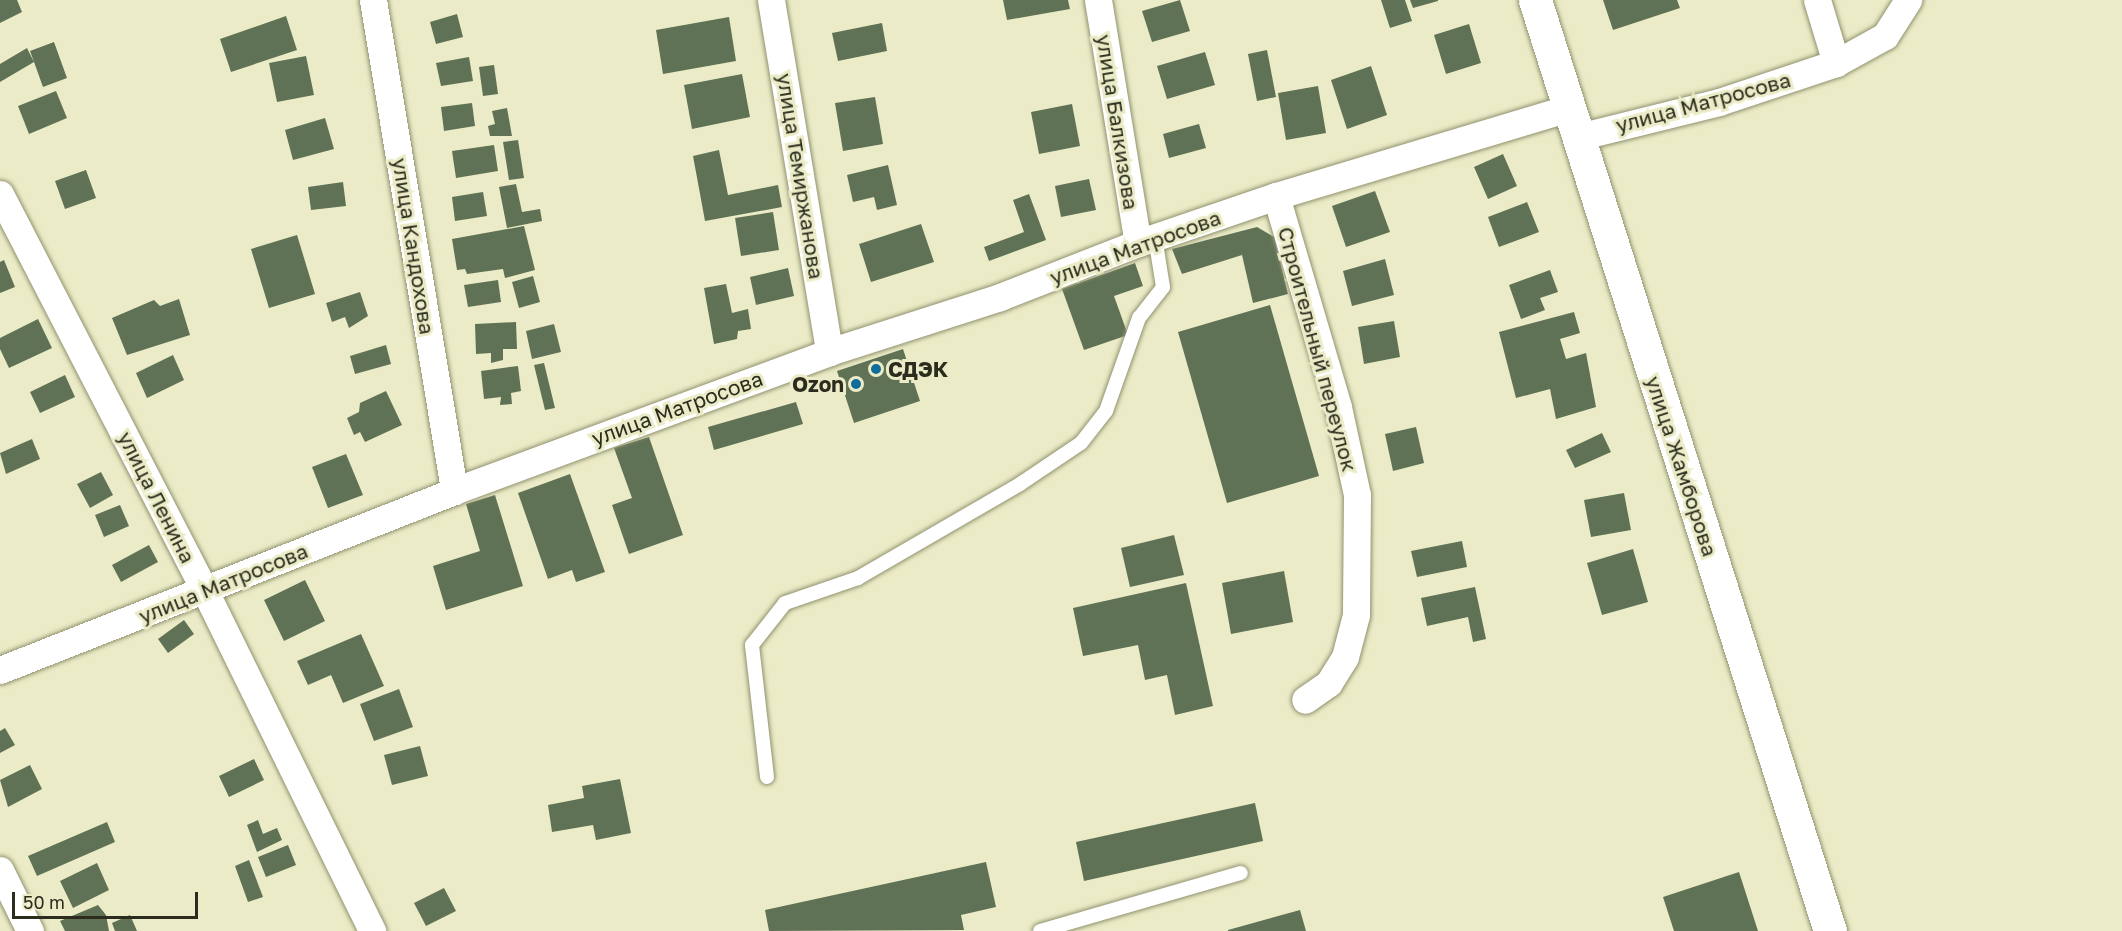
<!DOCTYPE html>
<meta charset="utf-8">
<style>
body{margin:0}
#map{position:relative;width:2122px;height:931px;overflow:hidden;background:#ebecc7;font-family:"Golos Text",sans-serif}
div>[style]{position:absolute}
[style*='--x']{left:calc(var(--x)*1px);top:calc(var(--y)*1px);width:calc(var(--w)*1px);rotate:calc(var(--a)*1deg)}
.building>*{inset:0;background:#5f7255}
.roads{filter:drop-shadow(0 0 2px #91926f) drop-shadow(0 0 2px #91926f)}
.service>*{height:14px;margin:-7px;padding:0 7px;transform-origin:7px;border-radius:7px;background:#fff}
.minor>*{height:27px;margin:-13.5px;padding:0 13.5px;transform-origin:13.5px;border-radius:13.5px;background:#fff}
.tertiary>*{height:33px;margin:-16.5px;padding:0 16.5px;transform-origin:16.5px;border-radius:16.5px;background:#fff}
.dots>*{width:16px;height:16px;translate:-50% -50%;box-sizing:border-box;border:3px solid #ebecc7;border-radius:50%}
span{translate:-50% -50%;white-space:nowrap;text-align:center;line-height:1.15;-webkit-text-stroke:6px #ebecc7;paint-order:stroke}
.street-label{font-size:21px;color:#2c2c1e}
.poi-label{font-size:21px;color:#2c2c1e;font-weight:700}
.left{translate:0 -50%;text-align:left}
.right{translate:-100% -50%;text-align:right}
.scale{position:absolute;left:12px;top:892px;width:186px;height:27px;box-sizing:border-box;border:3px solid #2c2c1e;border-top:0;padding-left:8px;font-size:18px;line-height:21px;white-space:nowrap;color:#2c2c1e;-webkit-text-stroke:4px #ebecc7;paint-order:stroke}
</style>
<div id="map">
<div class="building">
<div style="clip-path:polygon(0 0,17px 0,22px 12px,0 23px)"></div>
<div style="clip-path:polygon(1003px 0,1068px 0,1070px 9px,1007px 20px)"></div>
<div style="clip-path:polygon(1180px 0,1190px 31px,1152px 42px,1142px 11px)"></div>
<div style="clip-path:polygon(1381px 0,1405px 0,1412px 21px,1390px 28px)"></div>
<div style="clip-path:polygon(1410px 0,1438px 0,1438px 1px,1413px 8px)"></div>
<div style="clip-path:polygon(1603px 0,1677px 0,1680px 8px,1613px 30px)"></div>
<div style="clip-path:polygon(457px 14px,463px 37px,436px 44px,430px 22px)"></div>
<div style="clip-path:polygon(286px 16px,297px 50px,231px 72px,220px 39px)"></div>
<div style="clip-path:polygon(729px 17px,736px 61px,663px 74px,656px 30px)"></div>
<div style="clip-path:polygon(882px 23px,887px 51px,838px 61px,832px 33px)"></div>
<div style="clip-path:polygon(1469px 24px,1481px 63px,1446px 74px,1434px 35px)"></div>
<div style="clip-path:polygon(54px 42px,67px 78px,43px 87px,34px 62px,0 82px,0 64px,27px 48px,34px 62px,30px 51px)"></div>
<div style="clip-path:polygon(1267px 50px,1276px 97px,1257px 101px,1248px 54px)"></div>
<div style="clip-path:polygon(1205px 52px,1215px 85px,1167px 99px,1157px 66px)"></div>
<div style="clip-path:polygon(306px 56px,314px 95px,277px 102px,269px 63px)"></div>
<div style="clip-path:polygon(469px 57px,473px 81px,441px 86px,436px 63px)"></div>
<div style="clip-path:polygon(494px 65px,498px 94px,483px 96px,479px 67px)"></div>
<div style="clip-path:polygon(1371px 66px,1387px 115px,1347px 129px,1331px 80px)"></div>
<div style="clip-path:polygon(742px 74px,750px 117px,692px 129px,684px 85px)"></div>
<div style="clip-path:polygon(1318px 86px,1326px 133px,1286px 140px,1278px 93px)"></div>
<div style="clip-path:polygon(56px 91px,67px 118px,29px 134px,18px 106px)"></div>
<div style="clip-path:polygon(875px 97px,883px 144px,843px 151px,835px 103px)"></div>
<div style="clip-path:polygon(472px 103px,475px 126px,444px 131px,441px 107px)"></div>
<div style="clip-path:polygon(1072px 104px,1080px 146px,1039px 154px,1031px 112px)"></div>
<div style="clip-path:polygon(507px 108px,512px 136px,490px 136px,488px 126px,495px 124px,492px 111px)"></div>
<div style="clip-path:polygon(325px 118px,334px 149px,293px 160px,285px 130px)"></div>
<div style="clip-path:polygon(1199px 124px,1206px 148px,1169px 158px,1163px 134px)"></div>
<div style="clip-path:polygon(518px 140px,524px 178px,509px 180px,503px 142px)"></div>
<div style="clip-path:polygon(494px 145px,498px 171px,456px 178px,452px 151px)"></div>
<div style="clip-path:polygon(719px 150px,728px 195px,778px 185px,782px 207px,705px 221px,693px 156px)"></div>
<div style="clip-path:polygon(1503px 154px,1517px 186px,1488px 199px,1474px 167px)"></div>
<div style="clip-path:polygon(888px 165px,897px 205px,877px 210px,874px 197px,853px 202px,847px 175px)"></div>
<div style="clip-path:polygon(86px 170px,96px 198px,65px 209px,55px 181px)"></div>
<div style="clip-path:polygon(1089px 179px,1096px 210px,1061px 217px,1055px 186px)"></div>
<div style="clip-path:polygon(343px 182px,346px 206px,311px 210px,308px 187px)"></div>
<div style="clip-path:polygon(516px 184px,522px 212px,540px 209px,542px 221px,507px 228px,499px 187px)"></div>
<div style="clip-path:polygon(1375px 191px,1390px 232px,1346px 247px,1332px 206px)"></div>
<div style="clip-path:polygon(483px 192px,487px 216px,455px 221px,452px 197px)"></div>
<div style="clip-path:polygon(1029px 194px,1046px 240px,989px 261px,984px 247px,1024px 232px,1013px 200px)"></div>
<div style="clip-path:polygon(1527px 202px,1539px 232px,1499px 247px,1488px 217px)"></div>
<div style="clip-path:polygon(773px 212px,779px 250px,741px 256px,735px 218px)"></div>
<div style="clip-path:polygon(921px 224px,934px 262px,871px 282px,859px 244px)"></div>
<div style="clip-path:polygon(524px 226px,535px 270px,505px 278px,503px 269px,467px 274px,465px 269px,457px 270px,452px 239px)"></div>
<div style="clip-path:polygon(1257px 227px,1274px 237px,1288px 294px,1253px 303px,1242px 255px,1182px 274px,1172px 249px)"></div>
<div style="clip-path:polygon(297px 235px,315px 294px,269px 308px,251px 249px)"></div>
<div style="clip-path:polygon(1385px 259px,1394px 295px,1352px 306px,1343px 271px)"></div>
<div style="clip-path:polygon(4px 260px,15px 287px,0 293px,0 262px)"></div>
<div style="clip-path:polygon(1135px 263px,1143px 286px,1114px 296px,1128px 335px,1084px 350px,1062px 289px)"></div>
<div style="clip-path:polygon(788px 268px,794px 296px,756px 305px,750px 277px)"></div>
<div style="clip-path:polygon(1550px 270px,1558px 292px,1540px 298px,1545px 310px,1521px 319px,1509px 285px)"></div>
<div style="clip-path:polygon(533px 276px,540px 302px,519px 308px,512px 282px)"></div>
<div style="clip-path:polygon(498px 280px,501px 302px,468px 307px,464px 285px)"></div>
<div style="clip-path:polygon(726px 284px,732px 313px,748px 309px,751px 329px,738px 331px,737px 339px,714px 344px,704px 288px)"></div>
<div style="clip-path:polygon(360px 292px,368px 316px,349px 328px,345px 317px,332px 322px,326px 303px)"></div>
<div style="clip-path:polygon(179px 299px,190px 335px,127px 355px,112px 318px,154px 300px,160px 306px)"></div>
<div style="clip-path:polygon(1270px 305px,1319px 476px,1227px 503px,1178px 332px)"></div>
<div style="clip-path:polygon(1574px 312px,1580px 333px,1560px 339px,1566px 359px,1586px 353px,1596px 407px,1556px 419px,1550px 389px,1516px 398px,1499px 332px)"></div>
<div style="clip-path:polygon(38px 319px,52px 348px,9px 368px,0 349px,0 338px)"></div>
<div style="clip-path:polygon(1394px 321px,1400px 357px,1364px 364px,1358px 327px)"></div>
<div style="clip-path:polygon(516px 322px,517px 349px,503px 349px,503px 360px,491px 363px,491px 353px,476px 354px,475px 324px)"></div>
<div style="clip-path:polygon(554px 324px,561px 352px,532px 359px,526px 331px)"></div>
<div style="clip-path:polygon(386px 345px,391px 364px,355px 374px,350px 356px)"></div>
<div style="clip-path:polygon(903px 349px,920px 401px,854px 423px,837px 371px)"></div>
<div style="clip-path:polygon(173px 355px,184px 380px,147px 398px,136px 373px)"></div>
<div style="clip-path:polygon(544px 363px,555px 408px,545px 410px,534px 365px)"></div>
<div style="clip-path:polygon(518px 366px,521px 391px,511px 393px,512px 404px,500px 405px,501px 397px,484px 399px,481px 371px)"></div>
<div style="clip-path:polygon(65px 375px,75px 397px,40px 413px,30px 392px)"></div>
<div style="clip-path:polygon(386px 391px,402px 425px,365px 442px,360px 432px,354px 435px,347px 418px,359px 412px,360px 403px)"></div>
<div style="clip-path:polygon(796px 402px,803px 424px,714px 450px,708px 427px)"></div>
<div style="clip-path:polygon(1416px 427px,1424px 463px,1393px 471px,1385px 434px)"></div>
<div style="clip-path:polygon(1602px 433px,1611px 452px,1575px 468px,1566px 450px)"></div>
<div style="clip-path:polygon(649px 437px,683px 535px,629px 554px,612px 505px,632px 498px,614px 448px)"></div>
<div style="clip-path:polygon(32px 439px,40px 459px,6px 474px,0 453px)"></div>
<div style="clip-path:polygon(346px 454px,363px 495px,328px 508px,312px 467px)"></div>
<div style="clip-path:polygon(101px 472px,113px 495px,90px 508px,77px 484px)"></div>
<div style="clip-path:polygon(570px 474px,605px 572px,576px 582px,572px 570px,548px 579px,518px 493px)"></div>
<div style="clip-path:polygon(1624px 493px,1631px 530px,1591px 537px,1584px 500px)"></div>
<div style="clip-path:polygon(495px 495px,523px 586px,446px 610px,433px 566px,480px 551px,466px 504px)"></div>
<div style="clip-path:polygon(120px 505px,129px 526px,104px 537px,95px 515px)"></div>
<div style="clip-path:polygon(1174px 535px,1184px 575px,1130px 587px,1121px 548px)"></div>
<div style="clip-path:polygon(1462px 541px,1467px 567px,1417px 577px,1411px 551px)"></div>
<div style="clip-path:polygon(149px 545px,158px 562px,121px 582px,112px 565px)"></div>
<div style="clip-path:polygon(1633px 549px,1648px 602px,1602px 615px,1587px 563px)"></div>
<div style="clip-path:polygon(1284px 571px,1293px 622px,1231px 634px,1222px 583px)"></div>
<div style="clip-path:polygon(305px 580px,325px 621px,284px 641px,264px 600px)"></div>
<div style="clip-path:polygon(1186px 583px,1213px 706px,1175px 715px,1167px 675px,1145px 680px,1138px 645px,1083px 656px,1073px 608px)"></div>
<div style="clip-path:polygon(1475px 587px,1486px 639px,1473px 642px,1468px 617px,1427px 626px,1421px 598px)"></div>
<div style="clip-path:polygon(184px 620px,194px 634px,168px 653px,158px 639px)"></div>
<div style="clip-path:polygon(361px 634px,384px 686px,343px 703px,331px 675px,308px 685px,297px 661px)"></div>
<div style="clip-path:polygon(399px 689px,413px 727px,374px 741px,360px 704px)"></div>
<div style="clip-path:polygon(5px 728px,15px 745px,0 753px,0 731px)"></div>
<div style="clip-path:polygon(420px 746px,428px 776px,392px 785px,384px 755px)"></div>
<div style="clip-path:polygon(254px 759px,264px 780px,229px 797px,219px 776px)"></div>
<div style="clip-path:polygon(30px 765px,42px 789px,8px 807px,0 780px)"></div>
<div style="clip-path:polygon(620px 779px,631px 833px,596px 840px,593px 825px,552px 832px,548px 805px,584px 798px,582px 786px)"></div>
<div style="clip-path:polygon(1255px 803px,1263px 841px,1084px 881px,1076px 842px)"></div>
<div style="clip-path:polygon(258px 820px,263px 834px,277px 828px,282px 840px,257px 852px,247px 825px)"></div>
<div style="clip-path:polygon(107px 822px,115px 842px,37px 876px,28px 856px)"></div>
<div style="clip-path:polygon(288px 845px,296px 865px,266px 877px,258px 857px)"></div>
<div style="clip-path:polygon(249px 860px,263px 897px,248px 902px,235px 866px)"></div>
<div style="clip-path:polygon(986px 862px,996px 907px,961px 915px,964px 930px,769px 931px,765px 910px)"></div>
<div style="clip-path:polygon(97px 863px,109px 890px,73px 908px,60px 881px)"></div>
<div style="clip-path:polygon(1739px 872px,1758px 931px,1674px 931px,1663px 897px)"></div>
<div style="clip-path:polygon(444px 888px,456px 911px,426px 926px,414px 903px)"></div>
<div style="clip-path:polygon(98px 905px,106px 915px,109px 931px,65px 931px,60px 921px)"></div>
<div style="clip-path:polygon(1300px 910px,1306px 931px,1228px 931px,1228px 930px)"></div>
<div style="clip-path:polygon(130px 915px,137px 931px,115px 931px,112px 923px)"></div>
</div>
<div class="roads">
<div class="service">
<div style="--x:767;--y:777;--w:133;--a:-96.5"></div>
<div style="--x:752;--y:645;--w:53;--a:-51.8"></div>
<div style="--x:785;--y:603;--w:77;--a:-18.9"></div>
<div style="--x:858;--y:578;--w:187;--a:-30.1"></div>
<div style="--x:1020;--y:484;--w:73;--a:-33.9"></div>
<div style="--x:1081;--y:443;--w:41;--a:-52"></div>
<div style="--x:1106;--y:411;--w:99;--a:-70.5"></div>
<div style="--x:1139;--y:318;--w:39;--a:-52"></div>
<div style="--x:1163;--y:287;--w:51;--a:-99.1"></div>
<div style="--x:1040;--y:931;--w:209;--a:-16.1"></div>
</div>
<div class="minor">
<div style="--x:373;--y:0;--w:498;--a:80.6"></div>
<div style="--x:771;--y:0;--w:357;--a:80.6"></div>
<div style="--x:1098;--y:0;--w:246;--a:80.7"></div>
<div style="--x:1817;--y:0;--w:66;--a:73.2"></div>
<div style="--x:1578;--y:137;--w:145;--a:-13.9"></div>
<div style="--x:1719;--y:102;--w:123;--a:-18.4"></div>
<div style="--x:1836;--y:63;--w:56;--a:-28.9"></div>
<div style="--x:1885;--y:36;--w:43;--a:-57.4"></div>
<div style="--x:0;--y:194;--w:447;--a:62.7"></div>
<div style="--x:205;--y:591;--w:379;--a:63.8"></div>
<div style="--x:1276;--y:196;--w:220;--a:73.6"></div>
<div style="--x:1338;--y:407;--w:90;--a:77.8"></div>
<div style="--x:1357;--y:495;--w:120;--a:90.5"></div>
<div style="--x:1356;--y:615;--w:43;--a:104.7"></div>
<div style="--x:1345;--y:657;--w:31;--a:122"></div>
<div style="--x:1329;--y:683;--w:29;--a:145"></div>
<div style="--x:0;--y:670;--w:488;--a:-21.5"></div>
<div style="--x:454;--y:491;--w:400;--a:-20.3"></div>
<div style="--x:829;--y:352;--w:180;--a:-17.8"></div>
<div style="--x:1000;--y:297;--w:148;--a:-21.4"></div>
<div style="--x:1138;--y:243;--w:146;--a:-18.8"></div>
<div style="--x:1276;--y:196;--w:306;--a:-16.7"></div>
<div style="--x:0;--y:870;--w:68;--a:63.8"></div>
</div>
<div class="tertiary">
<div style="--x:1535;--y:0;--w:977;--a:72.42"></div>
</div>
</div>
<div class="dots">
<div style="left:876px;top:369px;background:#106c9b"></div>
<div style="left:856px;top:384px;background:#106c9b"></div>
</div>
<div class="street-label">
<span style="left:1703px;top:102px;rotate:-15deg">улица Матросова</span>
<span style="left:1118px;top:122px;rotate:81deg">улица Балкизова</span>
<span style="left:801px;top:176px;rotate:81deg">улица Темиржанова</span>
<span style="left:414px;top:246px;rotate:81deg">улица Кандохова</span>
<span style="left:1135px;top:247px;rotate:-20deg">улица Матросова</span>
<span style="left:1318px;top:349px;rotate:75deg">Строительный переулок</span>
<span style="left:677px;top:408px;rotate:-20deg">улица Матросова</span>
<span style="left:1682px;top:466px;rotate:72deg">улица Жамборова</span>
<span style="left:157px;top:497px;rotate:63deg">улица Ленина</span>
<span style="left:223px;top:583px;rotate:-22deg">улица Матросова</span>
</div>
<div class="poi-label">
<span class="left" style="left:888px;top:369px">СДЭК</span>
<span class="right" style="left:844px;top:384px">Ozon</span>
</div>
<div class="scale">50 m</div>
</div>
